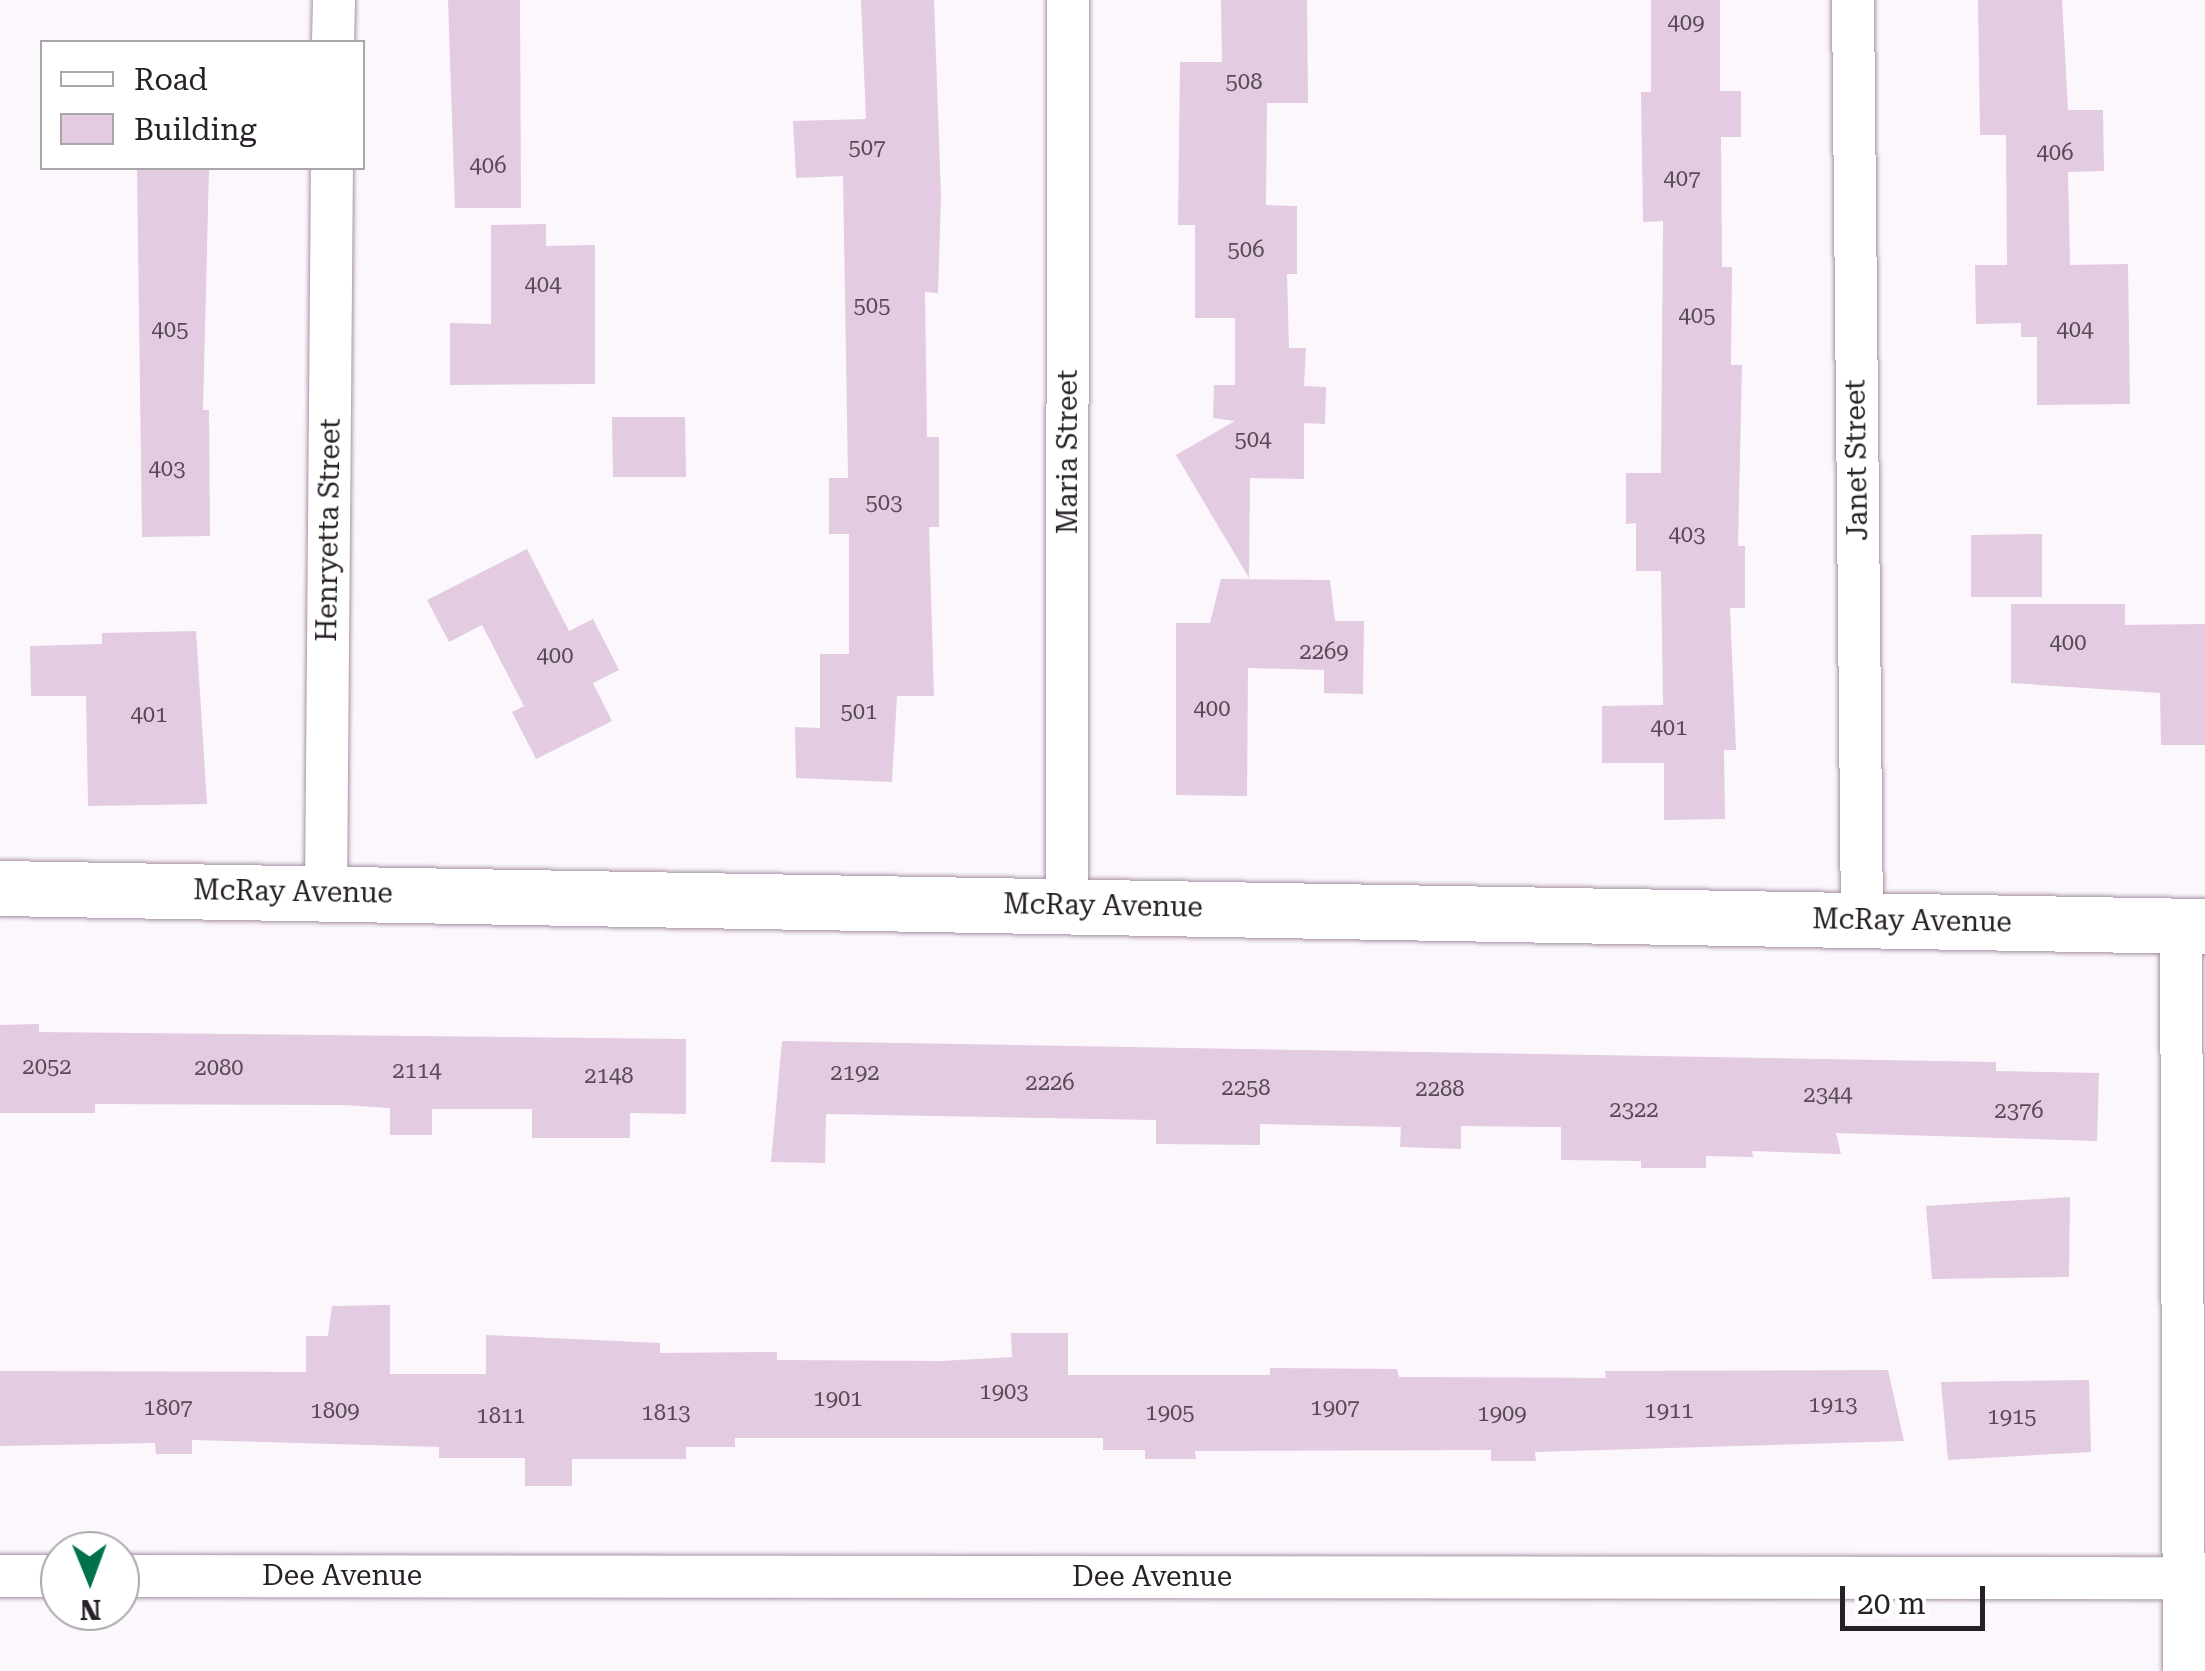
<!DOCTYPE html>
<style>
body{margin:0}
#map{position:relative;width:2205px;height:1671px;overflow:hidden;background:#fcf7fc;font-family:"Roboto Serif",serif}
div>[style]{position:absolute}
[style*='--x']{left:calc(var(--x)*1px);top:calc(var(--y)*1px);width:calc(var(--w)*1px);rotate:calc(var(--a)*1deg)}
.building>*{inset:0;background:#e3cbe2}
.roads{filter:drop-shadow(0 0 2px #a690a5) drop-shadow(0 0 2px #a690a5)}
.street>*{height:42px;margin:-21px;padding:0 21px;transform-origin:21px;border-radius:21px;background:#fff}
.secondary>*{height:55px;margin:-27.5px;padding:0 27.5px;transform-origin:27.5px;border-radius:27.5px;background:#fff}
span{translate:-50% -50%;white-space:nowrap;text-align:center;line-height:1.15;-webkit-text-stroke:8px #fff;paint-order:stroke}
.number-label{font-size:22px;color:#574b56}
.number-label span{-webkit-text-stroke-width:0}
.street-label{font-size:28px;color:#282028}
.legend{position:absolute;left:40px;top:40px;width:325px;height:130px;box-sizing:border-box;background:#fff;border:2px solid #a9a6a9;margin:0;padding:12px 18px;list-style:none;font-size:30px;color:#282028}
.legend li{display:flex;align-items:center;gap:20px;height:50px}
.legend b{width:50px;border:2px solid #a9a6a9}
.north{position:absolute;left:40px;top:1531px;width:100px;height:100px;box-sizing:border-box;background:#fff;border:2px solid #a9a6a9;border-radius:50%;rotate:179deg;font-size:28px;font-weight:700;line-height:40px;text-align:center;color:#282028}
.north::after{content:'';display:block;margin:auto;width:35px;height:45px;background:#01714a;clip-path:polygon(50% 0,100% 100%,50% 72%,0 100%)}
.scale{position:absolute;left:1840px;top:1586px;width:145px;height:45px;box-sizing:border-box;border:5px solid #282028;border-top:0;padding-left:12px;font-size:30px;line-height:35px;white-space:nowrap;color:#282028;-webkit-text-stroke:8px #fff;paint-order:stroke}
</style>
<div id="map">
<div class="building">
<div style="clip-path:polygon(448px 0,520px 0,521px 208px,455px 208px)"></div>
<div style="clip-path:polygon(861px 0,934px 0,941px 197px,938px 293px,925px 292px,927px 437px,939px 437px,939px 527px,929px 527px,934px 696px,897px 696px,892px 782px,796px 778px,795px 727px,820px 728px,820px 654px,849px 654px,849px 534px,829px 534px,829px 478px,848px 478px,843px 176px,796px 178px,793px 121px,866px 119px)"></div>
<div style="clip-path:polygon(1221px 0,1307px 0,1308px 103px,1267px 103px,1266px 205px,1297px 206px,1297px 274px,1287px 274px,1289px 348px,1306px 348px,1304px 386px,1326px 387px,1325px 424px,1304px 423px,1304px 479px,1250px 478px,1249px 578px,1176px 455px,1235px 421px,1213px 418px,1214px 385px,1235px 385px,1235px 318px,1195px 318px,1195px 225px,1178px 225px,1180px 62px,1222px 62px)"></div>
<div style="clip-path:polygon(1651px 0,1720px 0,1720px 91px,1741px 91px,1741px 137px,1721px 137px,1722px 267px,1732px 267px,1731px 365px,1742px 365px,1738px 546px,1745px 546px,1745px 608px,1730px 608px,1736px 750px,1724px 750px,1725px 819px,1664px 820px,1664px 763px,1602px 763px,1602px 706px,1663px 705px,1661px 571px,1636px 571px,1636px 523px,1626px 524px,1626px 473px,1661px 473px,1663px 221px,1643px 222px,1641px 92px,1651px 92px)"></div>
<div style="clip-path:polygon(1978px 0,2062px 0,2068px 110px,2103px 110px,2104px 171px,2068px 172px,2070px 265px,2128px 264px,2130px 404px,2037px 405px,2037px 337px,2021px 337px,2021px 323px,1976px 324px,1975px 265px,2007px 265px,2006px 135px,1980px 135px)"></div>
<div style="clip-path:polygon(137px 168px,209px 168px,203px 410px,209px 410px,210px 536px,142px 537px)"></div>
<div style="clip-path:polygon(546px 224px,546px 246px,595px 245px,595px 384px,450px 385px,450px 323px,491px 324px,491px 225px)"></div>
<div style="clip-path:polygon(612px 417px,685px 417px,686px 477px,613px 477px)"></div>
<div style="clip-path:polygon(2042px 534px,2042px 597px,1971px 597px,1971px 535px)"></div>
<div style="clip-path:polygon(527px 549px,569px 631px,593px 619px,619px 670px,593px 683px,612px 721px,536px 759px,512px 712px,524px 706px,482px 625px,449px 642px,427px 600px)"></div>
<div style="clip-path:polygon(1221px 579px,1330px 580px,1335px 621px,1364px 621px,1363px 694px,1324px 693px,1324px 670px,1248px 668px,1247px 796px,1176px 795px,1176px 623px,1210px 623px)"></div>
<div style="clip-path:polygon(2011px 604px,2125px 604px,2125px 625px,2205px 624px,2205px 745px,2161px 745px,2160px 693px,2011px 683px)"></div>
<div style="clip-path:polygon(196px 631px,207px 804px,88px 806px,86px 696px,31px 696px,30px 646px,102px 644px,102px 633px)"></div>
<div style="clip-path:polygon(39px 1024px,39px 1032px,686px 1039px,686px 1114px,630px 1113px,630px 1138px,532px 1138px,532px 1109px,432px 1109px,432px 1135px,390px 1135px,390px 1108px,344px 1105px,95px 1104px,95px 1113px,0 1113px,0 1025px)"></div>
<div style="clip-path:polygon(782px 1041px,1996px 1062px,1996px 1071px,2099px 1073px,2097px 1141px,1836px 1133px,1841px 1154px,1752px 1151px,1753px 1157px,1706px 1156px,1706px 1168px,1641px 1168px,1641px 1161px,1561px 1160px,1561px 1127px,1461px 1126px,1461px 1149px,1400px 1147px,1401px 1127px,1260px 1124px,1260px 1145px,1156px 1144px,1156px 1120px,826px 1114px,825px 1163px,771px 1162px)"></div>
<div style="clip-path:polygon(2070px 1197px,2069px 1277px,1932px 1279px,1926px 1206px)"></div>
<div style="clip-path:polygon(390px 1305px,390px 1374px,486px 1374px,486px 1335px,660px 1343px,660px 1353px,777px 1352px,777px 1360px,941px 1361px,1012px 1357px,1011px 1333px,1068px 1333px,1068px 1375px,1270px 1375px,1270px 1368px,1397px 1369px,1399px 1377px,1606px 1378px,1605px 1371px,1888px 1370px,1904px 1441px,1535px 1452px,1536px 1461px,1491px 1461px,1491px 1450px,1195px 1451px,1196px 1459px,1145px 1459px,1145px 1450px,1103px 1450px,1103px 1438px,735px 1438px,735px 1447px,686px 1447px,686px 1459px,572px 1459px,572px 1486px,525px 1486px,525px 1458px,439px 1458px,439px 1447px,192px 1440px,192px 1454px,156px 1454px,155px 1443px,0 1446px,0 1371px,306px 1372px,306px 1336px,328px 1336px,332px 1306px)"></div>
<div style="clip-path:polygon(2089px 1380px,2091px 1452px,1948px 1460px,1941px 1382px)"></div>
</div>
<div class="roads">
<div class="street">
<div style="--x:1853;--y:0;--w:919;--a:89.44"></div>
<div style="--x:333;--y:42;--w:42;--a:-88.6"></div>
<div style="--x:326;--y:893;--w:725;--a:-89.53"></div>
<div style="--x:1067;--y:905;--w:905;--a:-89.94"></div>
<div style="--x:2181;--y:926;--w:745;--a:89.77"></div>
<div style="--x:0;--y:1576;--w:60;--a:0"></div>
<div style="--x:120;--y:1576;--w:2064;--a:0.06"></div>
</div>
<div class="secondary">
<div style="--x:0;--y:888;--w:2205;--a:0.99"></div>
</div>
</div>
<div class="number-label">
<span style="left:1686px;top:23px">409</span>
<span style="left:1244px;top:82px">508</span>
<span style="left:867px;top:148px">507</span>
<span style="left:2055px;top:153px">406</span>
<span style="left:488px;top:166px">406</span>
<span style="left:1682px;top:179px">407</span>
<span style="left:1246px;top:250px">506</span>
<span style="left:543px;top:285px">404</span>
<span style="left:872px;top:306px">505</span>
<span style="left:1697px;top:316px">405</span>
<span style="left:170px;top:330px">405</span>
<span style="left:2075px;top:330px">404</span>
<span style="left:1253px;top:440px">504</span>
<span style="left:167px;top:469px">403</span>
<span style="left:884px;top:503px">503</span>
<span style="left:1687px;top:535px">403</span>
<span style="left:2068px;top:643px">400</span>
<span style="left:1324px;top:652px">2269</span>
<span style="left:555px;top:656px">400</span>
<span style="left:1212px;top:709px">400</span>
<span style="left:859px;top:712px">501</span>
<span style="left:149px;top:715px">401</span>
<span style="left:1669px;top:728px">401</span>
<span style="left:47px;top:1067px">2052</span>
<span style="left:219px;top:1068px">2080</span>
<span style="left:417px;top:1071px">2114</span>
<span style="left:855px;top:1073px">2192</span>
<span style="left:609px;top:1076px">2148</span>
<span style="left:1050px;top:1083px">2226</span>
<span style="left:1246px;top:1088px">2258</span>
<span style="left:1440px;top:1089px">2288</span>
<span style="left:1828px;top:1095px">2344</span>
<span style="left:1634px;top:1110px">2322</span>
<span style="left:2019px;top:1111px">2376</span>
<span style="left:1004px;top:1392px">1903</span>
<span style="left:838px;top:1399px">1901</span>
<span style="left:1833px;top:1405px">1913</span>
<span style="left:168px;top:1408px">1807</span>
<span style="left:1335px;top:1408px">1907</span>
<span style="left:335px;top:1411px">1809</span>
<span style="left:1669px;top:1411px">1911</span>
<span style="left:666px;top:1413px">1813</span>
<span style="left:1170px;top:1413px">1905</span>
<span style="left:1502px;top:1414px">1909</span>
<span style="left:501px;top:1416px">1811</span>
<span style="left:2012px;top:1417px">1915</span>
</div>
<div class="street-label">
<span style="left:1068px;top:452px;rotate:-90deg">Maria Street</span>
<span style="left:1857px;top:460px;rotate:-91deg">Janet Street</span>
<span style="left:329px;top:530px;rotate:-89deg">Henryetta Street</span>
<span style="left:293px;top:892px;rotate:1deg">McRay Avenue</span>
<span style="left:1103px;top:906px;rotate:1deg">McRay Avenue</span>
<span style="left:1912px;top:921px;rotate:1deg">McRay Avenue</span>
<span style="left:342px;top:1576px">Dee Avenue</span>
<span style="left:1152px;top:1577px">Dee Avenue</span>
</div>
<ul class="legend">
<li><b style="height:12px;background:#fff"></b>Road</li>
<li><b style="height:28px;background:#e3cbe2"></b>Building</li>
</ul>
<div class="north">N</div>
<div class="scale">20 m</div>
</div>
